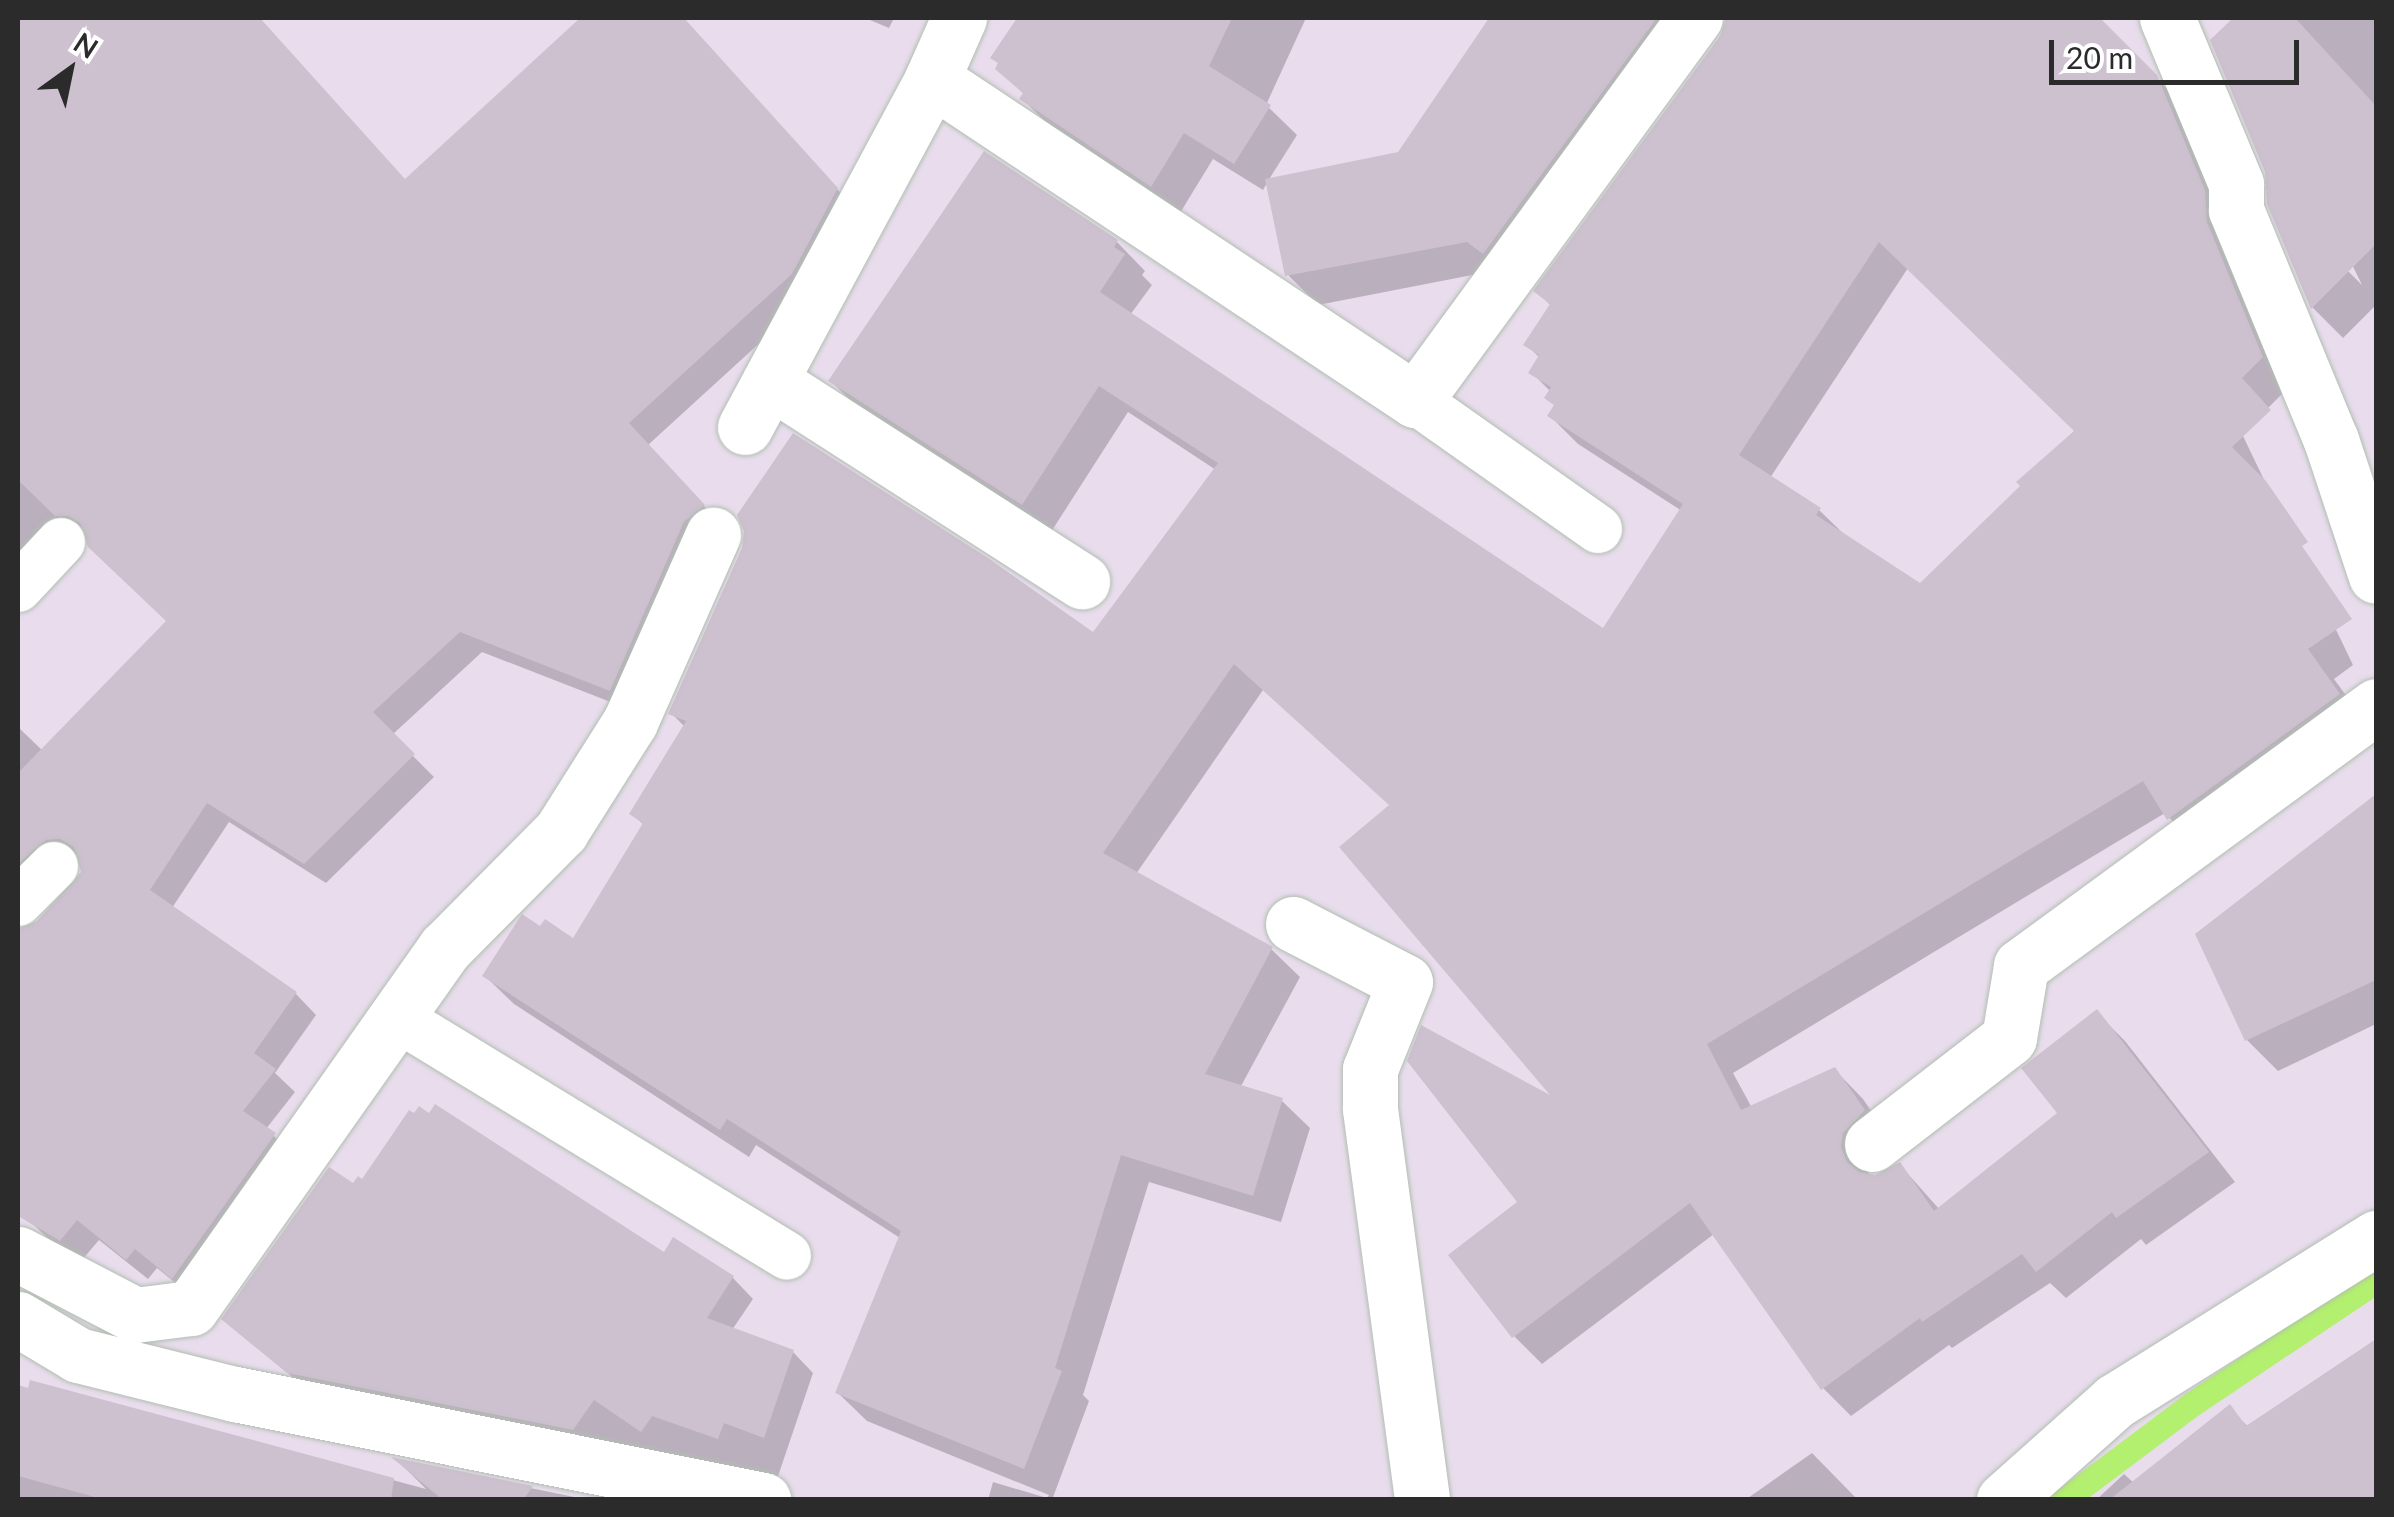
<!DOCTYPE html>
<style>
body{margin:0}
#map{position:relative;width:2394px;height:1517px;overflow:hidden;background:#e9dded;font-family:Lato,sans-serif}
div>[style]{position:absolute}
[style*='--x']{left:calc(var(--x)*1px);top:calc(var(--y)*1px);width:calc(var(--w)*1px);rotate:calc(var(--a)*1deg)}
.shadow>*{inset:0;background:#0003}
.stream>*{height:25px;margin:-12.5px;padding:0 12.5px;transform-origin:12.5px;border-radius:12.5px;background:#b3f06f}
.building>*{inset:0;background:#cdc1cf}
.roads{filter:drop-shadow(0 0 2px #b1beb1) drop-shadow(0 0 2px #b1beb1)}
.service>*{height:48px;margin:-24px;padding:0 24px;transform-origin:24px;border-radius:24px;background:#fff}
.minor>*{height:55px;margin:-27.5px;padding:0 27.5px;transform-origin:27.5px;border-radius:27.5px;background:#fff}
span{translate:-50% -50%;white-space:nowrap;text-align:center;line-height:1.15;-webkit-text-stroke:8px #fff;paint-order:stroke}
.frame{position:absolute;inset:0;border:20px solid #2b2b2b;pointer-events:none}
.north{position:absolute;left:20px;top:20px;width:100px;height:100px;-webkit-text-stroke:8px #fff;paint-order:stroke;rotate:33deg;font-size:28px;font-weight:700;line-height:40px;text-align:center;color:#2b2b2b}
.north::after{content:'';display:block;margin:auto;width:35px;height:45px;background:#2b2b2b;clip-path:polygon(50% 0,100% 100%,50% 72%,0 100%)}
.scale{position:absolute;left:2049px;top:40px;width:250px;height:45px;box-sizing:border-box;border:5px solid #2b2b2b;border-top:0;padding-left:12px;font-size:30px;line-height:35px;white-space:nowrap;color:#2b2b2b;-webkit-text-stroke:8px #fff;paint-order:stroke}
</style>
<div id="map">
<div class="shadow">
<div style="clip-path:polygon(18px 18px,254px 18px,406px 182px,590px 18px,682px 18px,857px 211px,812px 295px,648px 445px,724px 528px,631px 710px,482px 652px,392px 735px,434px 777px,326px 883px,229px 822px,172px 908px,296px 994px,316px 1015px,275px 1073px,295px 1092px,266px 1129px,296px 1156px,194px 1298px,157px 1268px,148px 1279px,99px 1240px,82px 1260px,57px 1247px,18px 1210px,18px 931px,38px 924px,83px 875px,83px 863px,70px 859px,18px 909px,18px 727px,43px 751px,169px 621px,87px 536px,78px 536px,18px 571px)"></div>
<div style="clip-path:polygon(865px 18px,894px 18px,889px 28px)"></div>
<div style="clip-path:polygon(1020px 18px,1306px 18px,1266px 105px,1297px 135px,1268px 181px,1399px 155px,1492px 18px,1710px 18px,1498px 270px,1318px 305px,1289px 276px,1268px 181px,1263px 190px,1213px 159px,1180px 213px,1051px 127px,1022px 99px,1025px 95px,998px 69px,1001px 65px,994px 58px)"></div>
<div style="clip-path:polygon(evenodd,1728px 18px,2097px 18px,2185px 107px,2290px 386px,2255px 421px,2219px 386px,2353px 665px,2334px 679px,2366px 723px,2197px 847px,2165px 813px,1733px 1073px,1752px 1108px,1835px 1070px,1863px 1099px,1891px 1140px,1870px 1162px,1868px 1176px,1876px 1178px,1900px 1165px,1940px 1210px,2060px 1114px,2097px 1013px,2125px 1041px,2235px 1182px,2146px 1245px,2141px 1239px,2066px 1298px,2050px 1283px,1952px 1348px,1949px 1345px,1851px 1416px,1823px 1388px,1714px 1234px,1542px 1364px,1514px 1336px,1521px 1203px,1560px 1103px,1391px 806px,1263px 690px,1136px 874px,1271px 949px,1300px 977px,1240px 1088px,1281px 1100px,1310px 1128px,1281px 1222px,1149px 1182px,1083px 1395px,1089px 1401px,1052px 1500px,988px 1500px,993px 1482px,1047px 1498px,1049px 1495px,867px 1421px,838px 1393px,900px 1238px,756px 1145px,749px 1157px,514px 1004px,485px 976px,541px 930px,574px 941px,645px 826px,632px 814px,685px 727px,671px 713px,1094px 635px,1216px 470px,1128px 412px,1051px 532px,859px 409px,831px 381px,1117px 242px,1145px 271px,1142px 275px,1152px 285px,1130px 315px,1603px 631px,1682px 511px,1578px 444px,1550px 416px,1556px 406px,1551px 392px,1531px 372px,1540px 358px,1526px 344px,1551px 306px,1537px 291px,1723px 37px,1728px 18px,1908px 268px,2077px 432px,1921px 586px,1848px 538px,1819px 510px,1770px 478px,1908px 268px)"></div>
<div style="clip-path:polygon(2232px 18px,2376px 18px,2376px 305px,2343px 338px,2313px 308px,2270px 203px,2270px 193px,2362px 285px)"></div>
<div style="clip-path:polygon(2376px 797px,2376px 1024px,2278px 1071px,2247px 1040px,2198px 934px)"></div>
<div style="clip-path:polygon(354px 1186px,664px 1256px,674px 1240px,733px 1278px,753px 1299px,732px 1330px,793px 1352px,813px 1373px,775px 1485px,310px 1392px,225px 1319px)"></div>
<div style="clip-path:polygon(32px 1383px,426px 1489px,398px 1461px,589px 1500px,18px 1500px,18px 1387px,30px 1391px)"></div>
<div style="clip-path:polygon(2229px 1408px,2270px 1448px,2307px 1500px,2096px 1500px,2124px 1474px,2134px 1483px)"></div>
<div style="clip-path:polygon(1812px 1453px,1858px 1500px,1745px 1500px)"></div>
</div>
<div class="stream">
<div style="--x:2064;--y:1500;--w:160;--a:-36.9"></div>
<div style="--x:2192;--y:1404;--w:221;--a:-33.8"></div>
</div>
<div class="building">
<div style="clip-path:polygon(18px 18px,260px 18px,405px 179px,580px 18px,684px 18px,838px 188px,792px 274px,629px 423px,705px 505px,684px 522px,610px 691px,460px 632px,373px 712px,415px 754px,304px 864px,207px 803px,150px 890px,297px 992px,254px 1053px,276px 1069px,243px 1111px,276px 1133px,172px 1279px,135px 1249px,126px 1260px,77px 1220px,60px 1241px,18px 1216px,18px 929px,37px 921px,81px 872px,74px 847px,60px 839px,46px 840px,18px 864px,18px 773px,166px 621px,88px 547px,80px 523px,68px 516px,55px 516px,18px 480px)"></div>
<div style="clip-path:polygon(1017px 18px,1232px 18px,1209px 66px,1271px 105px,1234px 164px,1184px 133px,1151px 187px,1019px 99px,1023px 93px,995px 69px,998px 63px,990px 58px)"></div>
<div style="clip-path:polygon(1489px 18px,1657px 18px,1483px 254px,1467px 242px,1285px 276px,1265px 179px,1398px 152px)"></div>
<div style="clip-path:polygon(evenodd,1726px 18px,2100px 18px,2157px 75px,2205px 190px,2207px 222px,2263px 357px,2242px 378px,2271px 410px,2232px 447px,2266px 481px,2308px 542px,2302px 546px,2352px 619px,2308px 649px,2340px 694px,2167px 820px,2143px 781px,1707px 1044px,1741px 1110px,1835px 1067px,1865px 1110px,1843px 1133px,1841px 1147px,1847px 1162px,1859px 1172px,1875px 1175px,1900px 1162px,1934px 1211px,2057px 1113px,2021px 1068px,2097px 1009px,2209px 1152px,2116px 1218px,2112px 1212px,2036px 1272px,2022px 1254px,1922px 1322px,1920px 1318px,1821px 1390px,1690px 1203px,1512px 1338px,1448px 1255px,1517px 1202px,1407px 1061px,1421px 1025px,1550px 1095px,1339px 847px,1389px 805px,1234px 664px,1103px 853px,1273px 947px,1205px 1074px,1283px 1098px,1253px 1196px,1121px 1155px,1055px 1368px,1062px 1371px,1024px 1469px,835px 1393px,901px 1231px,727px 1119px,720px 1130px,482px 976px,522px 914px,540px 926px,545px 919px,573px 938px,643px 823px,629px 814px,686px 721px,668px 714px,742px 548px,744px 531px,737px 515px,793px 433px,988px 558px,1093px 632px,1218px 463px,1099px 386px,1022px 505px,828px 381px,984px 151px,1118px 240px,1114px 247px,1125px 254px,1100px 292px,1603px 628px,1683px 504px,1547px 416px,1554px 405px,1544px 398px,1551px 387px,1528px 373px,1539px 355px,1523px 345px,1550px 304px,1533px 291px,1720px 36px,1726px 18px,1879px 242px,2074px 431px,2016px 482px,2020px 486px,1920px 583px,1816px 515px,1821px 508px,1739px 455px,1879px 242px)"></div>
<div style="clip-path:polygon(2233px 18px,2295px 18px,2376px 106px,2376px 244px,2311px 309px,2267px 204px,2265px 172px,2210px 40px)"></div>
<div style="clip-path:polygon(2376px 794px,2376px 980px,2245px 1041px,2195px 934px)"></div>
<div style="clip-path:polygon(435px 1104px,664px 1252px,673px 1237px,734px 1276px,707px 1318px,794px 1350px,764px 1438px,724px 1423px,718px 1439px,652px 1416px,641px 1432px,594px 1400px,573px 1430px,287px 1373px,221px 1319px,329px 1167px,353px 1183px,358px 1176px,362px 1179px,409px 1110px,414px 1113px,419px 1106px,429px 1113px)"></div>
<div style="clip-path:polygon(2376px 1339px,2376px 1500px,2109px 1500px,2230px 1404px,2246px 1426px)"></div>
<div style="clip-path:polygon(30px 1380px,394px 1478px,391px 1500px,106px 1500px,18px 1476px,18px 1385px,28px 1388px)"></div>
<div style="clip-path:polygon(391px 1457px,533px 1486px,523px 1500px,443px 1500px)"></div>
</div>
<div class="roads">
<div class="service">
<div style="--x:1415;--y:400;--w:224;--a:35.2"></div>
<div style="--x:18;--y:588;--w:63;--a:-46.9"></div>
<div style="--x:18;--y:902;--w:51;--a:-45"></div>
<div style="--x:396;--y:1017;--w:458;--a:31.4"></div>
</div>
<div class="minor">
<div style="--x:2167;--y:18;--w:180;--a:67.4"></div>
<div style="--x:2236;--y:184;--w:26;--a:90"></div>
<div style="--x:2236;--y:210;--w:249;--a:67.6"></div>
<div style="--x:2331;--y:440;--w:143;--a:71.7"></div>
<div style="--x:932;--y:79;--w:580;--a:33.61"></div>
<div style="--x:1415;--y:400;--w:474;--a:-53.8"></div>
<div style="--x:770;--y:381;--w:371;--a:32.7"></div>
<div style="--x:745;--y:427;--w:395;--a:-61.7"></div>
<div style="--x:932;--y:79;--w:67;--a:-66.1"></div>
<div style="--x:1293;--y:924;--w:126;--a:27.4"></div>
<div style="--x:1405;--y:982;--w:94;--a:111.9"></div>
<div style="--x:1370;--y:1069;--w:40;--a:90"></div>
<div style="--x:1370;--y:1109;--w:394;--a:82.4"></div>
<div style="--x:1872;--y:1144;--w:173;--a:-37.7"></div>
<div style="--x:2009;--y:1038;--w:73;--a:-80.5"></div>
<div style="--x:2021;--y:966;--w:440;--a:-36.2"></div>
<div style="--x:18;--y:1254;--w:132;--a:27.5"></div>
<div style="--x:135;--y:1315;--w:56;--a:-7.1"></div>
<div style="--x:191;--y:1308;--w:441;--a:-54.8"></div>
<div style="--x:445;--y:948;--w:165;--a:-45.2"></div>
<div style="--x:561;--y:831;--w:129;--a:-57.7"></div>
<div style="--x:630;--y:722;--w:205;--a:-66.1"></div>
<div style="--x:18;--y:1319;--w:70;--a:31"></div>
<div style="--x:78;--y:1355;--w:162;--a:14"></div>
<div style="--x:235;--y:1394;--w:539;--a:11.35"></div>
<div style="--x:2004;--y:1500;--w:149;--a:-41.7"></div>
<div style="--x:2115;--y:1401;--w:308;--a:-32"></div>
</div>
</div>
<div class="frame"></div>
<div class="north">N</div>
<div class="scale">20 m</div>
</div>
